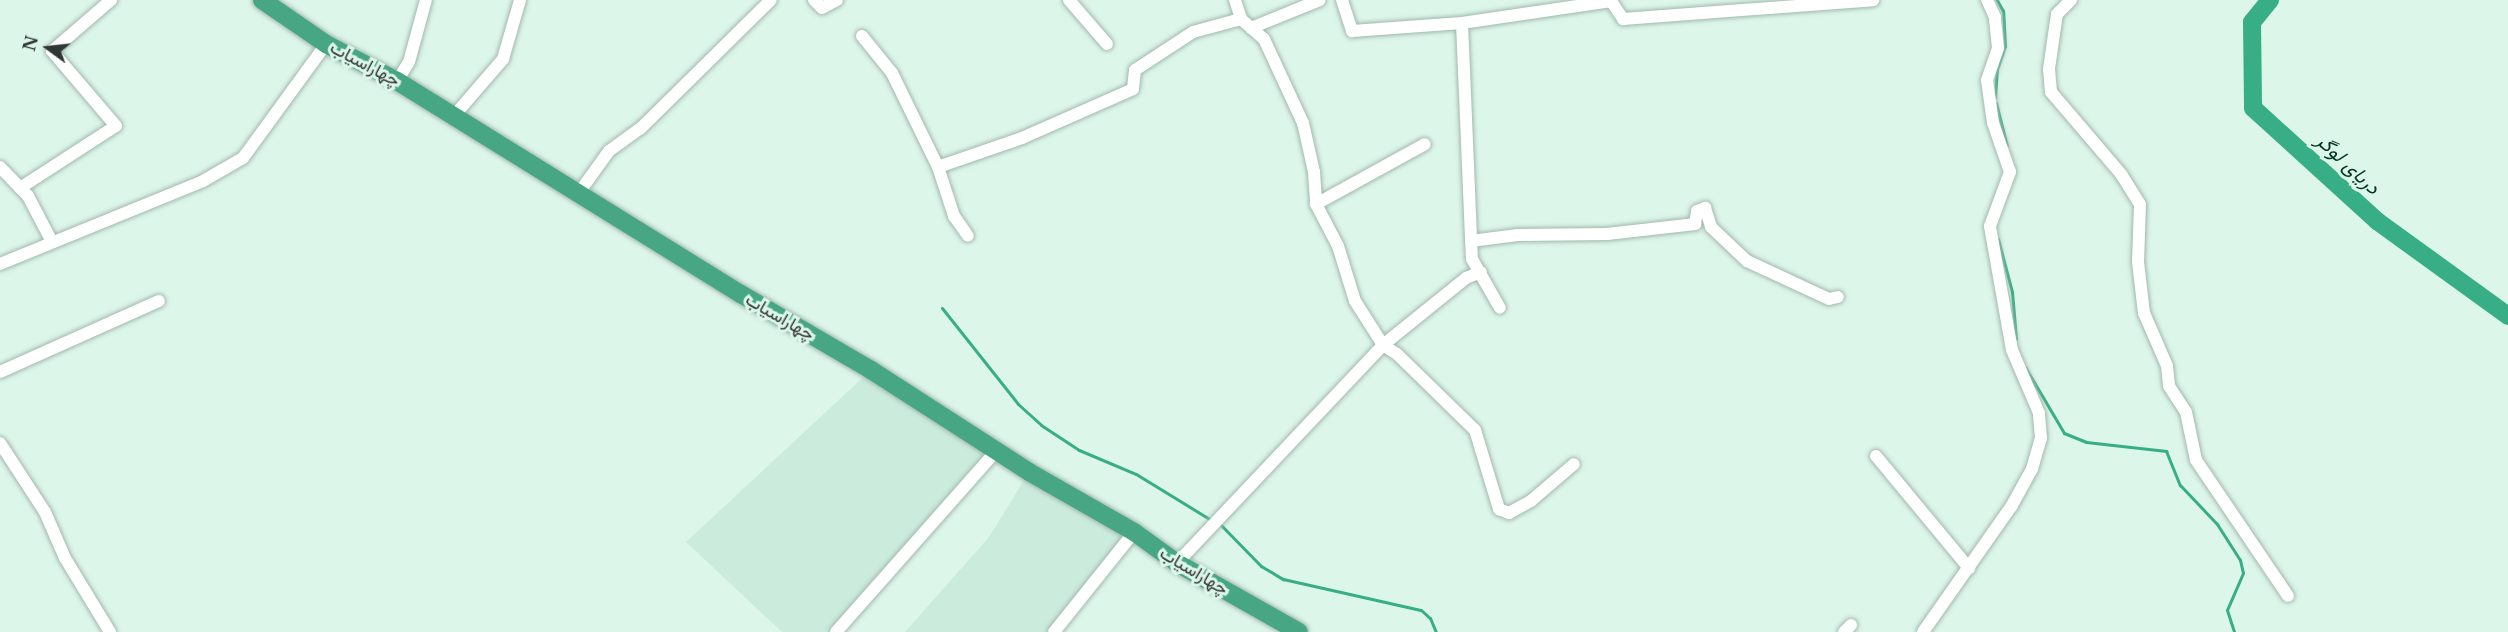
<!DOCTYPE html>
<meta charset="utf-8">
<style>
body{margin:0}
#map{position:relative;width:2508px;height:632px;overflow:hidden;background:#ddf6ea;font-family:"Libre Baskerville",Vazirmatn,serif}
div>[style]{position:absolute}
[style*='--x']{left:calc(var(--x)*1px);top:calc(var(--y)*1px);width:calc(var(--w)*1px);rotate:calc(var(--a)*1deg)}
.built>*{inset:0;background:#cbecdd}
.stream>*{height:3px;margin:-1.5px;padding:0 1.5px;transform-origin:1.5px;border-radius:1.5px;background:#37ae86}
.river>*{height:18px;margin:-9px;padding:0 9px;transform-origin:9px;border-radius:9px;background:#37ae86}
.roads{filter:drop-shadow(0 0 2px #a1b8ad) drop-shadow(0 0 2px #a1b8ad)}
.minor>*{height:12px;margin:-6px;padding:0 6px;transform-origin:6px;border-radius:6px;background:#fff}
.highway>*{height:18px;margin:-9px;padding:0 9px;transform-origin:9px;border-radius:9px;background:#47a784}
span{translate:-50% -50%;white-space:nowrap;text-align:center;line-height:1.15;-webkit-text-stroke:6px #ddf6ea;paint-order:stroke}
.street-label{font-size:18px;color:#2e3733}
.water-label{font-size:20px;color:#023727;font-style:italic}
.north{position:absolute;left:18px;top:18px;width:60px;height:60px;-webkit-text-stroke:4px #ddf6ea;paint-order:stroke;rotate:285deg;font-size:16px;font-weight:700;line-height:24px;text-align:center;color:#2e3733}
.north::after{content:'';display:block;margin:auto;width:21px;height:27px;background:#2e3733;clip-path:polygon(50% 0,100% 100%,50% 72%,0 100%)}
</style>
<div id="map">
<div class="built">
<div style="clip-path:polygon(871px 370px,996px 451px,836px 632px,782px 632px,686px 542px)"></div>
<div style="clip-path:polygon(1029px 472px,1134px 532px,1054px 632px,905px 632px,989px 537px)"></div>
</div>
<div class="stream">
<div style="--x:1995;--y:97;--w:28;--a:-86"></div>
<div style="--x:1997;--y:69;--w:24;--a:-71"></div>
<div style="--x:2005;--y:46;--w:35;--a:-93"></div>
<div style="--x:2003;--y:11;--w:13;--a:-119"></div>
<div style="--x:1996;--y:103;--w:44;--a:75.7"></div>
<div style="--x:1998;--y:239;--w:55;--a:75.2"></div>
<div style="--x:2012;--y:292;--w:47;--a:85.1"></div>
<div style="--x:942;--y:308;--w:122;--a:51.6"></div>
<div style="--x:1018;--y:404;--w:31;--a:42"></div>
<div style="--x:1041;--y:425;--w:45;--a:33.3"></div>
<div style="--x:1079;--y:450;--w:62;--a:22.8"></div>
<div style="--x:1136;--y:474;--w:88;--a:31.5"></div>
<div style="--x:2025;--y:367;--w:77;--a:59.4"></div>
<div style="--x:2064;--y:433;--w:24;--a:22"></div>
<div style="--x:2086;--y:442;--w:81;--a:6.4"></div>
<div style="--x:2166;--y:451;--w:37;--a:68"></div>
<div style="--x:2180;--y:485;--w:54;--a:46.5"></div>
<div style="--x:2217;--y:524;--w:43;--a:57.4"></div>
<div style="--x:2240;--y:560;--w:13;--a:77"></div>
<div style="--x:2243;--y:573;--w:40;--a:113.4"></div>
<div style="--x:2227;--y:610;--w:23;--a:72"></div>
<div style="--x:1220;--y:524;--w:59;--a:45.7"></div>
<div style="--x:1261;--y:566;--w:26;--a:31"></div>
<div style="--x:1283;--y:579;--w:141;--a:12.7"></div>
<div style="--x:1421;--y:610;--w:12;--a:42"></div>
<div style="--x:1430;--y:618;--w:15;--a:67"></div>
</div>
<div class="river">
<div style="--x:2270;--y:0;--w:28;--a:129"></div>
<div style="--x:2252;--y:22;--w:86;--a:89.3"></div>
<div style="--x:2253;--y:108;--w:168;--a:42.3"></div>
<div style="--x:2377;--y:221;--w:162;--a:35.9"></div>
</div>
<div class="roads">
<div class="minor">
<div style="--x:814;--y:0;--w:11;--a:45"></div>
<div style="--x:822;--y:8;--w:17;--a:-28"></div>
<div style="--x:1069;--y:0;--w:58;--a:49.2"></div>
<div style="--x:1235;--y:0;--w:20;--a:72"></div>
<div style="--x:1241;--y:19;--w:30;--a:41"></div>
<div style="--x:1264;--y:39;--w:93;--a:65.1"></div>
<div style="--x:1303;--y:123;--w:50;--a:77.3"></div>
<div style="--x:1314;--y:172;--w:32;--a:86"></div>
<div style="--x:1316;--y:204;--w:47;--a:62.4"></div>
<div style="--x:1338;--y:246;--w:58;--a:72.8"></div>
<div style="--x:1355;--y:301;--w:52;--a:57.5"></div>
<div style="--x:1383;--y:345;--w:17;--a:33"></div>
<div style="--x:1397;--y:354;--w:109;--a:44.3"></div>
<div style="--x:1475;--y:430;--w:83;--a:73.1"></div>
<div style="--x:1499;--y:509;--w:11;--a:22"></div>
<div style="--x:1509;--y:513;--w:26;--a:-29"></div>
<div style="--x:1532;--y:500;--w:55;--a:-40.6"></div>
<div style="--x:1342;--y:0;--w:33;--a:72"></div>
<div style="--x:1352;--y:31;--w:110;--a:-4.2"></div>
<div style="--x:1462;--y:23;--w:151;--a:-8.4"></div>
<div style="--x:1611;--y:1;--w:22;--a:56"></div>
<div style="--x:1623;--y:19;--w:251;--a:-4.3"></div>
<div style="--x:2071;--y:0;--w:20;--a:135"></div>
<div style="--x:2057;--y:14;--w:56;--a:98.3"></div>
<div style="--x:2049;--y:69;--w:23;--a:85"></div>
<div style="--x:2051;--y:92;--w:108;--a:49.5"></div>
<div style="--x:2121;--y:174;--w:36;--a:58"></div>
<div style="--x:2140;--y:205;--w:57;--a:92"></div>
<div style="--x:2138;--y:262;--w:51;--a:83.3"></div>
<div style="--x:2144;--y:313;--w:58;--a:66.5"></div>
<div style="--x:2167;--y:366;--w:20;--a:84"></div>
<div style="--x:2169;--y:386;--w:31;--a:57"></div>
<div style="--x:2186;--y:412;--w:49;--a:78.2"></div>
<div style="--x:2196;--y:460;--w:164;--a:55.9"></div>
<div style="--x:1462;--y:23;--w:236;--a:87.6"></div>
<div style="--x:1472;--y:259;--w:56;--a:60.3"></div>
<div style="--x:1251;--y:28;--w:74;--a:-22.1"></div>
<div style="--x:862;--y:36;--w:48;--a:51"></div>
<div style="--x:892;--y:73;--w:105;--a:63.9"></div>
<div style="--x:938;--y:167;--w:52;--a:71.9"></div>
<div style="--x:954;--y:216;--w:24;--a:55"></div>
<div style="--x:397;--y:81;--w:22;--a:-58"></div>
<div style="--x:409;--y:62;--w:64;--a:-74.7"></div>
<div style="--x:453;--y:117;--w:77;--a:-49.2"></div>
<div style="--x:503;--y:59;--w:61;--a:-73.9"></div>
<div style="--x:0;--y:167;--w:40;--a:46"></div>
<div style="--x:28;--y:196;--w:50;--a:62.4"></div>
<div style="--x:938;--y:167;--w:89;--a:-19"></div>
<div style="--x:1022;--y:138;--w:121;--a:-23.8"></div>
<div style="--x:1133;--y:89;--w:19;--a:-84"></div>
<div style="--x:1135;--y:70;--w:69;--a:-33.2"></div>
<div style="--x:1193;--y:32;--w:50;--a:-15.2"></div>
<div style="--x:20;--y:188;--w:114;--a:-32.9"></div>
<div style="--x:116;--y:126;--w:99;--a:-130.5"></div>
<div style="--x:52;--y:51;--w:78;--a:-40.8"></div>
<div style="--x:578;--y:194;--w:53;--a:-54.2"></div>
<div style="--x:609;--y:151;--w:39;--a:-36"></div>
<div style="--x:641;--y:128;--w:182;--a:-44.6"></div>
<div style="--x:1316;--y:204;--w:124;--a:-28.8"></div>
<div style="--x:1471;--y:241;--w:47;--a:-7.3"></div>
<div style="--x:1518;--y:235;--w:89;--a:-0.6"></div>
<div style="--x:1607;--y:234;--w:89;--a:-6.5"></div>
<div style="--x:1695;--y:224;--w:13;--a:-81"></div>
<div style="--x:1697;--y:211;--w:9;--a:-21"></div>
<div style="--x:1705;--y:208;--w:20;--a:72"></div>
<div style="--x:1711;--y:227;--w:50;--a:43.4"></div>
<div style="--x:1747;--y:261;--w:90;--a:24.9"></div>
<div style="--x:1829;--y:299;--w:9;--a:-13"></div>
<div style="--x:0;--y:264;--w:219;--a:-22.2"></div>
<div style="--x:203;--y:181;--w:46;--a:-29.9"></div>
<div style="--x:243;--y:158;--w:141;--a:-53.9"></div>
<div style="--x:0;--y:372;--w:174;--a:-24.1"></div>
<div style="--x:0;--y:443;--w:82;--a:56.9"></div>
<div style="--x:45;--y:512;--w:50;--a:66.5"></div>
<div style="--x:65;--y:558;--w:87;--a:58.7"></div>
<div style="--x:1876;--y:456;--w:146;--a:50.3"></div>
<div style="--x:1177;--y:563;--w:300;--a:-46.6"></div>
<div style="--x:1383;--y:345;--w:107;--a:-38.9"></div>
<div style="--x:1466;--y:278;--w:16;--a:-22"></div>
<div style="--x:836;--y:632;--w:242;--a:-48.5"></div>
<div style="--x:1054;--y:632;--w:128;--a:-51.3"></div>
<div style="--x:1844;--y:632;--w:10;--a:-45"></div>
<div style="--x:1923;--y:632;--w:153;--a:-54.9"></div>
<div style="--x:2011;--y:507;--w:43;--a:-61.1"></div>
<div style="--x:2032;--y:469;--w:32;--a:-74"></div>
<div style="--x:2041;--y:438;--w:25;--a:-95"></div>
<div style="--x:2039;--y:413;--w:69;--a:-113.2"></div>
<div style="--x:2012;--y:350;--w:126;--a:-100.1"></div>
<div style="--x:1990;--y:226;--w:58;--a:-69.7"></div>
<div style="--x:2010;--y:172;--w:52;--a:-109.1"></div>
<div style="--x:1993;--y:123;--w:43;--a:-97.9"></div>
<div style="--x:1987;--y:80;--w:34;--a:-71"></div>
<div style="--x:1998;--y:48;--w:31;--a:-96"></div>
<div style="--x:1995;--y:17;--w:19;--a:-115"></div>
</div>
<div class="highway">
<div style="--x:262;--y:0;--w:78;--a:34.5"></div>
<div style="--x:326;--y:44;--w:80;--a:27.5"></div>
<div style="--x:397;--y:81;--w:405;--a:31.8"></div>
<div style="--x:741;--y:294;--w:151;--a:30.3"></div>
<div style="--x:871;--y:370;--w:188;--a:32.8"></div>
<div style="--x:1029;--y:472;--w:121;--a:29.7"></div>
<div style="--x:1134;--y:532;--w:53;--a:35.8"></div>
<div style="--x:1177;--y:563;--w:140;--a:29.5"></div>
</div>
</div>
<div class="street-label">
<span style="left:365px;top:64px;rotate:28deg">چهاراسیاب</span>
<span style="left:780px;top:317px;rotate:30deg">چهاراسیاب</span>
<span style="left:1194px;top:571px;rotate:31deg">چهاراسیاب</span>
</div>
<div class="water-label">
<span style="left:2348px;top:164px;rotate:43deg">دریای لوگر</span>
</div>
<div class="north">N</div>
</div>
